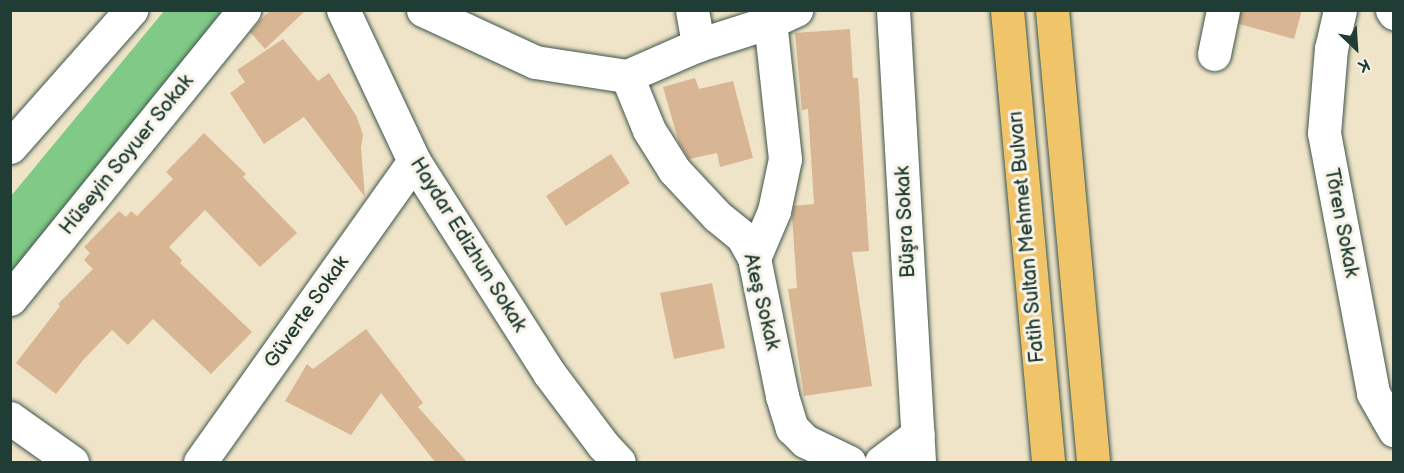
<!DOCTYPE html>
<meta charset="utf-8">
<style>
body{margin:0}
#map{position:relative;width:1404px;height:473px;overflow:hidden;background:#efe4c8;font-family:"Balsamiq Sans",sans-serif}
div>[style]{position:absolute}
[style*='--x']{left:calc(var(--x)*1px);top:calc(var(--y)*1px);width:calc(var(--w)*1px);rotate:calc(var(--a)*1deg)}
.green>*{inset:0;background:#81c986}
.building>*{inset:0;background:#d8b693}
.roads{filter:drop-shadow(0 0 2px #3e564a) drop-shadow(0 0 2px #3e564a)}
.minor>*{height:33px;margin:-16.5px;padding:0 16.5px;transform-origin:16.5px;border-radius:16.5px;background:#fff}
.major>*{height:33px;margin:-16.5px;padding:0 16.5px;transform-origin:16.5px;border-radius:16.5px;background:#f0c469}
span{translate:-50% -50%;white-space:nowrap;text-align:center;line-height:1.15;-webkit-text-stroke:6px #f7f3e8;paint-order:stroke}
.street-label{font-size:20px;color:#1f3d34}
.frame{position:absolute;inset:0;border:12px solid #1f3d34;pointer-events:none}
.north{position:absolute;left:1326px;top:18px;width:60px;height:60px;-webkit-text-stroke:4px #f7f3e8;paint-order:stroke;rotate:155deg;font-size:16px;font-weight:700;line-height:24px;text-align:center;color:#1f3d34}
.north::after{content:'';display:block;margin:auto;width:21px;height:27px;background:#1f3d34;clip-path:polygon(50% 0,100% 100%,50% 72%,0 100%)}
</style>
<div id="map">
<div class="green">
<div style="clip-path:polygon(164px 11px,233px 11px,11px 278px,11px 196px)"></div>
</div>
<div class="building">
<div style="clip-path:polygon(270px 10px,306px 10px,265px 49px,250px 32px)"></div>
<div style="clip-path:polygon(1241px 10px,1302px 10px,1294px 39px,1239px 24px)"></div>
<div style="clip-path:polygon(850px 29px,853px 78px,858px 78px,869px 251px,852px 252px,872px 386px,804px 396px,788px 289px,797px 288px,792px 216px,794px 206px,814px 204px,808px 109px,802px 110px,795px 33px)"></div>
<div style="clip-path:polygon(283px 39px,318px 81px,329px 73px,357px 117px,363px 135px,361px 148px,365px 197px,304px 117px,264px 144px,230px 93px,245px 82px,237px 70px)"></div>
<div style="clip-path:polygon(695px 78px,699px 89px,733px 81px,753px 158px,720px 167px,717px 153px,689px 159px,679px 143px,663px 87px)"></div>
<div style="clip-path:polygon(204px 133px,246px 174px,243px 177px,297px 233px,260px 267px,205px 210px,169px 247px,182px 260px,180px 263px,252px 332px,211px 374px,153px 319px,128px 345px,112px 330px,84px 359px,56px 394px,16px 363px,60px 306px,58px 304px,93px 269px,84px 260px,90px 253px,84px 247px,119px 211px,126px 217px,131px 211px,137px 216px,173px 179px,166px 172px)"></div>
<div style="clip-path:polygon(611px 154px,630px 183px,566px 226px,546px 196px)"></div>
<div style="clip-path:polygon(712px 283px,725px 348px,674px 359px,660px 293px)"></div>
<div style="clip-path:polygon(366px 329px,423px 403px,418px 407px,467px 462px,435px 462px,381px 393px,351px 435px,285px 401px,307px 364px,313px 369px)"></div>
</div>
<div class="roads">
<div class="minor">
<div style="--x:343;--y:10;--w:167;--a:64.8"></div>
<div style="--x:414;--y:161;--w:251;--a:57.5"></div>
<div style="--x:549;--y:373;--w:90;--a:53.1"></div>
<div style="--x:603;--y:445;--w:23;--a:47"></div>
<div style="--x:423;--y:10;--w:123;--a:24.9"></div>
<div style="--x:535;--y:62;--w:93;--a:8.7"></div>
<div style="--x:627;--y:76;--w:77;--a:-23.6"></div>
<div style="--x:698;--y:45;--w:76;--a:-17.7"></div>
<div style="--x:770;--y:22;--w:29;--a:-25"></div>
<div style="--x:692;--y:10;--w:36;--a:80"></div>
<div style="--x:893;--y:10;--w:453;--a:86.7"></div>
<div style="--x:1340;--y:10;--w:39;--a:103"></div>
<div style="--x:1331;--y:48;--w:85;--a:94.7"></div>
<div style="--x:1324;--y:133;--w:265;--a:79.3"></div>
<div style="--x:1373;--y:393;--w:43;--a:60.4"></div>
<div style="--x:1392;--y:10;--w:4;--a:56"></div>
<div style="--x:1214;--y:54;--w:45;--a:-78.4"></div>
<div style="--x:627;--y:76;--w:58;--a:67.8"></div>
<div style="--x:649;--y:130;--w:47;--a:58"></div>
<div style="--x:674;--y:170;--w:63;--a:46.9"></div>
<div style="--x:717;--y:216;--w:32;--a:39"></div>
<div style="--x:742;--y:236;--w:25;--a:61"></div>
<div style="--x:754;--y:258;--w:141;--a:78.5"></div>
<div style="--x:782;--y:396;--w:34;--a:73"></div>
<div style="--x:792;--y:428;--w:18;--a:45"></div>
<div style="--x:805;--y:441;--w:49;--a:25.5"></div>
<div style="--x:10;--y:147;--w:183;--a:-48.5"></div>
<div style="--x:754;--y:258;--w:51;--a:-66.9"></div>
<div style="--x:774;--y:211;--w:53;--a:-78.1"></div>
<div style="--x:785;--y:159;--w:138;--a:-96.2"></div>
<div style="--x:10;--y:299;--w:372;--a:-51"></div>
<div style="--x:10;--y:418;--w:76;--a:35.4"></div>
<div style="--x:200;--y:462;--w:369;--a:-54.6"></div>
<div style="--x:881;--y:462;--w:46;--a:-37.1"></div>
</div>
<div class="major">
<div style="--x:1007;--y:10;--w:454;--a:84.8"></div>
<div style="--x:1052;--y:10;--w:454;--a:84.8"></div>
</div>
</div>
<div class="street-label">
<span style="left:127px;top:155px;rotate:-51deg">Hüseyin Soyuer Sokak</span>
<span style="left:906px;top:222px;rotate:-93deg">Büşra Sokak</span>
<span style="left:1341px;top:223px;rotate:79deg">Tören Sokak</span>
<span style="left:1027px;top:237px;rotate:-95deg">Fatih Sultan Mehmet Bulvarı</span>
<span style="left:468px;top:245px;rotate:58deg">Haydar Edizhun Sokak</span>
<span style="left:761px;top:302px;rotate:76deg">Ateş Sokak</span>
<span style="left:307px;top:312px;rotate:-55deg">Güverte Sokak</span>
</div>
<div class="frame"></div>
<div class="north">K</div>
</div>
